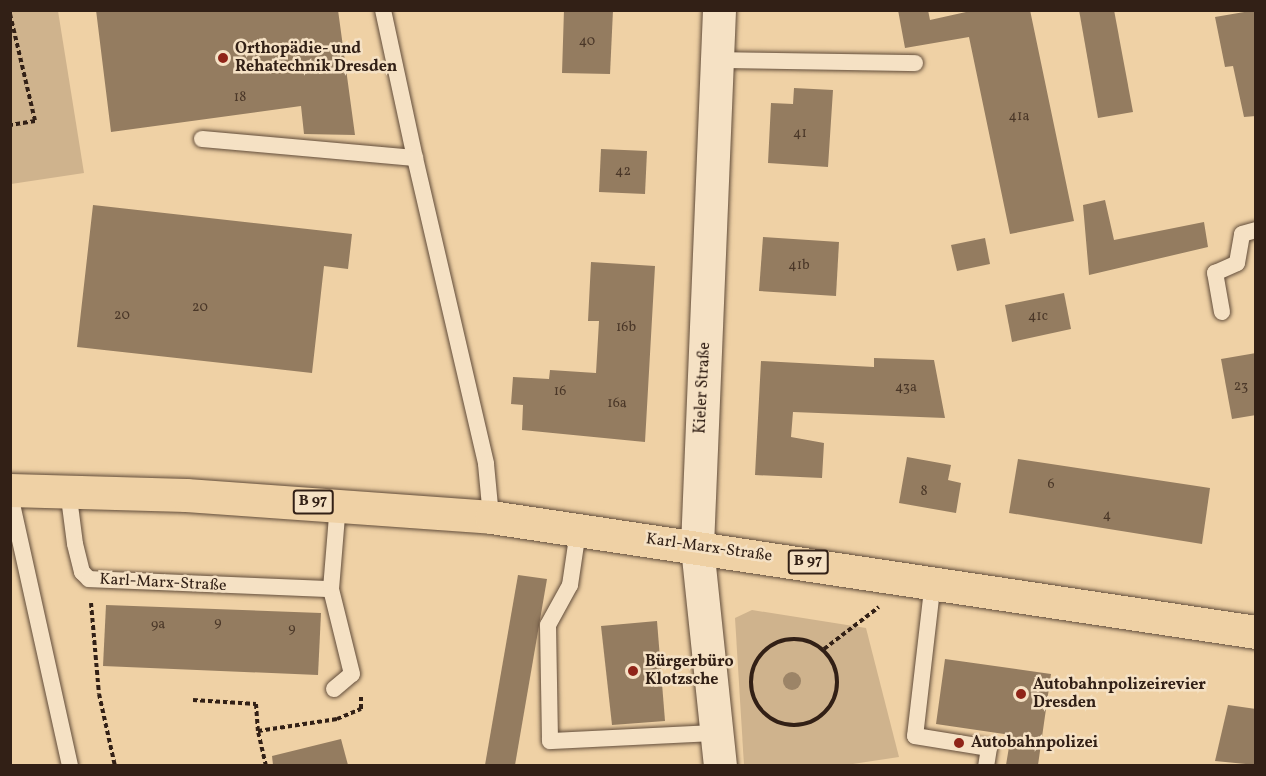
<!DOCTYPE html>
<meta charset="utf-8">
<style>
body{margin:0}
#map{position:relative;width:1266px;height:776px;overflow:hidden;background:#efd1a5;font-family:Vollkorn,serif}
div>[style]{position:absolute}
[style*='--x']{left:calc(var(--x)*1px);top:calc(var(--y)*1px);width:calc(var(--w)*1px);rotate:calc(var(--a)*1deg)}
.green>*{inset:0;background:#cfb38d}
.building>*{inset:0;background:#947c60}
.path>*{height:4px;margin-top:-2px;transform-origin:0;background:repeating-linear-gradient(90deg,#322016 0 4.5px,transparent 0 7.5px)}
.path>.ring{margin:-2px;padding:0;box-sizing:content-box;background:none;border:4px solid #322016;border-radius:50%}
.roads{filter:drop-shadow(0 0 2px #614c3a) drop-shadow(0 0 2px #614c3a)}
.service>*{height:16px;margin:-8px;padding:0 8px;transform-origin:8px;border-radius:8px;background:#f5e1c4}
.minor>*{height:33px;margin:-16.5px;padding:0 16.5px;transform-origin:16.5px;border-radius:16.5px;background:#f5e1c4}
.primary>*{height:33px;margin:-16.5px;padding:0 16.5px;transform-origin:16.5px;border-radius:16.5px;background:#efd1a5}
.trees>*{width:18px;height:18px;margin:-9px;border-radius:50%;background:#9c8467}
.dots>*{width:16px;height:16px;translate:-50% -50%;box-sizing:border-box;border:3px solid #f5e1c4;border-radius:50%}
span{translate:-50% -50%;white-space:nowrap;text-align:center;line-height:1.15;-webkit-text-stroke:5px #f5e1c4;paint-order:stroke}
.number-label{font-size:14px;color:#4a3728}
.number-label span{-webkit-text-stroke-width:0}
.shield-label span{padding:2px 4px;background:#f5e1c4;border:2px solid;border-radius:4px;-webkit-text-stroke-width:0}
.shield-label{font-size:15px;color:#322016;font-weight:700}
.poi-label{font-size:16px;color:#322016;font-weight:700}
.left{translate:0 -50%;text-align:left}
.street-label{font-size:16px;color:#322016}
.frame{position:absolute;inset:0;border:12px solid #322016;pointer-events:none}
</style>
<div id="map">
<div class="green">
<div style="clip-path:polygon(11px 10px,58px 11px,84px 173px,11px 184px)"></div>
<div style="clip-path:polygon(752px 610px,866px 628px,899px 757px,846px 765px,744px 765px,735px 618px)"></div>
</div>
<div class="building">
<div style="clip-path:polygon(96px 10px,338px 10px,355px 135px,304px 134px,301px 106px,111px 132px)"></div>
<div style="clip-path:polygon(564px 10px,613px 10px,610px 74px,562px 73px)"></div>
<div style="clip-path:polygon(898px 10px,928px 10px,930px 20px,975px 10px,1030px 10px,1074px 221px,1010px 234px,969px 37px,905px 48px)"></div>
<div style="clip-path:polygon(1079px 10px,1114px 10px,1133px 112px,1098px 118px)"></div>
<div style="clip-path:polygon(1256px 10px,1256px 116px,1244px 117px,1233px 66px,1225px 67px,1215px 17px)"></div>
<div style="clip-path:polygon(794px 88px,833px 90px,828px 167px,768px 163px,771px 103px,793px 104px)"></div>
<div style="clip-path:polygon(601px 149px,647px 151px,645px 194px,599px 192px)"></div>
<div style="clip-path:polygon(1105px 200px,1114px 240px,1204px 222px,1208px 247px,1089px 275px,1083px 205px)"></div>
<div style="clip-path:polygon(93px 205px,352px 234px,348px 269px,324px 266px,312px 373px,77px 347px)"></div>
<div style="clip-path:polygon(763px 237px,839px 242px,836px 296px,759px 291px)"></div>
<div style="clip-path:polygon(985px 238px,990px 264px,957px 271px,951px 245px)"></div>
<div style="clip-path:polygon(591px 262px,655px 266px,645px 442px,522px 430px,523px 405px,511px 404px,513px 377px,549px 379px,550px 370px,596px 373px,599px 321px,588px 321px)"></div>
<div style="clip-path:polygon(1064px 293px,1071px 329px,1012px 342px,1005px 305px)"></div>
<div style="clip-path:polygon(1256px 353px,1256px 415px,1232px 419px,1221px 359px)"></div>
<div style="clip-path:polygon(874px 358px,934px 360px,945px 418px,793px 412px,791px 437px,824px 443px,822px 478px,755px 475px,761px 361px,874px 367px)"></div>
<div style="clip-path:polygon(907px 457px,951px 465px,948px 480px,961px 483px,956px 513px,899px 503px)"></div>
<div style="clip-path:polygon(1018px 459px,1210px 488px,1202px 544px,1009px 513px)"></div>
<div style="clip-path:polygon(518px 575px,547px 579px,515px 765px,485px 765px)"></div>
<div style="clip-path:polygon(106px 605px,321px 613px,318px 675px,103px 666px)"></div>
<div style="clip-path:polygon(657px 621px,665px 721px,612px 725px,601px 626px)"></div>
<div style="clip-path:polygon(945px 659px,1051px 674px,1038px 765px,1006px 765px,1011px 735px,936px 724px)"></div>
<div style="clip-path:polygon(1228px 705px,1256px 709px,1256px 765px,1215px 761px)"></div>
<div style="clip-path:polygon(341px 739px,348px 765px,273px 765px,272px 756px)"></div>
</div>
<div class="path">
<div style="--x:10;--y:14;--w:110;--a:76.8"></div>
<div style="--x:35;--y:121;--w:25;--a:171"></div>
<div style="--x:91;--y:603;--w:91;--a:85"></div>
<div style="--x:99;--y:694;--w:74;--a:77.5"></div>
<div class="ring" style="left:751px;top:639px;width:82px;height:82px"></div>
<div style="--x:824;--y:649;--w:69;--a:-37.4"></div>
<div style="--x:193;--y:700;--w:63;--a:3.6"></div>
<div style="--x:256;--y:704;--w:27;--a:86"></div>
<div style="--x:266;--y:766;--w:36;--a:-103"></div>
<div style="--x:258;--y:731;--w:80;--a:-8.6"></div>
<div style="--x:337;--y:719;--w:26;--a:-23"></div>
<div style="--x:361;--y:709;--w:12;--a:-90"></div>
</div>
<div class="roads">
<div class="service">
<div style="--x:383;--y:10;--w:151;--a:77.8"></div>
<div style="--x:719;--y:60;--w:196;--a:0.9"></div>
<div style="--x:202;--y:139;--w:214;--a:5.1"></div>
<div style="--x:415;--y:158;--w:314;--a:76.9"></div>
<div style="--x:486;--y:464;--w:53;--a:84.6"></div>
<div style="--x:1222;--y:312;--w:40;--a:-100"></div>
<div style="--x:1215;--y:273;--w:24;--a:-24"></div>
<div style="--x:1237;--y:263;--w:29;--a:-80"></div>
<div style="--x:1242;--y:234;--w:15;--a:-16"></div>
<div style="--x:68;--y:490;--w:54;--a:82.6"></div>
<div style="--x:75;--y:544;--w:29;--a:76"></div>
<div style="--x:82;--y:572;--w:10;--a:45"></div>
<div style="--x:89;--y:579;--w:242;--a:2.4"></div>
<div style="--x:10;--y:495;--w:278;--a:77.5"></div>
<div style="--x:578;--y:531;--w:55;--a:98.4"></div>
<div style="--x:570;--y:585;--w:46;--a:118.8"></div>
<div style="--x:548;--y:625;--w:116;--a:89"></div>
<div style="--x:550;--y:741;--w:166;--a:-2.8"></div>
<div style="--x:933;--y:581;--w:156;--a:96.6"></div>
<div style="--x:915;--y:736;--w:75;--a:9.2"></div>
<div style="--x:989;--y:748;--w:18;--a:99"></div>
<div style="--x:334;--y:689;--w:23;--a:-40"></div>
<div style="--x:352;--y:674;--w:88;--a:-103.9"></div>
<div style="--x:331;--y:589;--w:85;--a:-85.3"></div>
</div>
<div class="minor">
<div style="--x:719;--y:10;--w:537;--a:92.35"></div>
<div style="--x:697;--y:547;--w:220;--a:84"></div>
</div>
<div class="primary">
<div style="--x:10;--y:490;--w:176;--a:1.6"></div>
<div style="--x:186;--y:495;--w:306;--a:4.1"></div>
<div style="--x:491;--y:517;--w:774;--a:8.55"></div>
</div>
</div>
<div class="trees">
<div style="left:792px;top:681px"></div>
</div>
<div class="dots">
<div style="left:223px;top:58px;background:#8f2418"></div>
<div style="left:633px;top:671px;background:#8f2418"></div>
<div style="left:1021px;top:694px;background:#8f2418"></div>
<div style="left:959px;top:743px;background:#8f2418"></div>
</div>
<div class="number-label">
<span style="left:587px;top:42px">40</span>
<span style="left:240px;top:98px">18</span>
<span style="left:1019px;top:117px">41a</span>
<span style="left:800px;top:134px">41</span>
<span style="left:623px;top:172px">42</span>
<span style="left:799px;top:266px">41b</span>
<span style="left:200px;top:308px">20</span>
<span style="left:122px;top:316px">20</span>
<span style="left:1038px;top:317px">41c</span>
<span style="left:626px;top:328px">16b</span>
<span style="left:1241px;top:387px">23</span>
<span style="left:906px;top:388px">43a</span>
<span style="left:560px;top:392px">16</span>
<span style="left:617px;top:404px">16a</span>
<span style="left:1051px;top:485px">6</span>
<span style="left:924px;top:492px">8</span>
<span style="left:1107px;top:516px">4</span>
<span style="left:218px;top:623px">9</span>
<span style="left:158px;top:625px">9a</span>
<span style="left:292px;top:629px">9</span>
</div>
<div class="shield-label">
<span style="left:313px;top:502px">B 97</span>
<span style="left:808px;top:562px">B 97</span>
</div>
<div class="poi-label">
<span class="left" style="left:235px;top:58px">Orthopädie- und<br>Rehatechnik Dresden</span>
<span class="left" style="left:645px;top:671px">Bürgerbüro<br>Klotzsche</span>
<span class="left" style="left:1033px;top:694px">Autobahnpolizeirevier<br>Dresden</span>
<span class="left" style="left:971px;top:743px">Autobahnpolizei</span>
</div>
<div class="street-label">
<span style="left:703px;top:388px;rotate:-87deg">Kieler Straße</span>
<span style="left:709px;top:548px;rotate:8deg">Karl-Marx-Straße</span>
<span style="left:163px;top:583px;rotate:3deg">Karl-Marx-Straße</span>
</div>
<div class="frame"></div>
</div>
